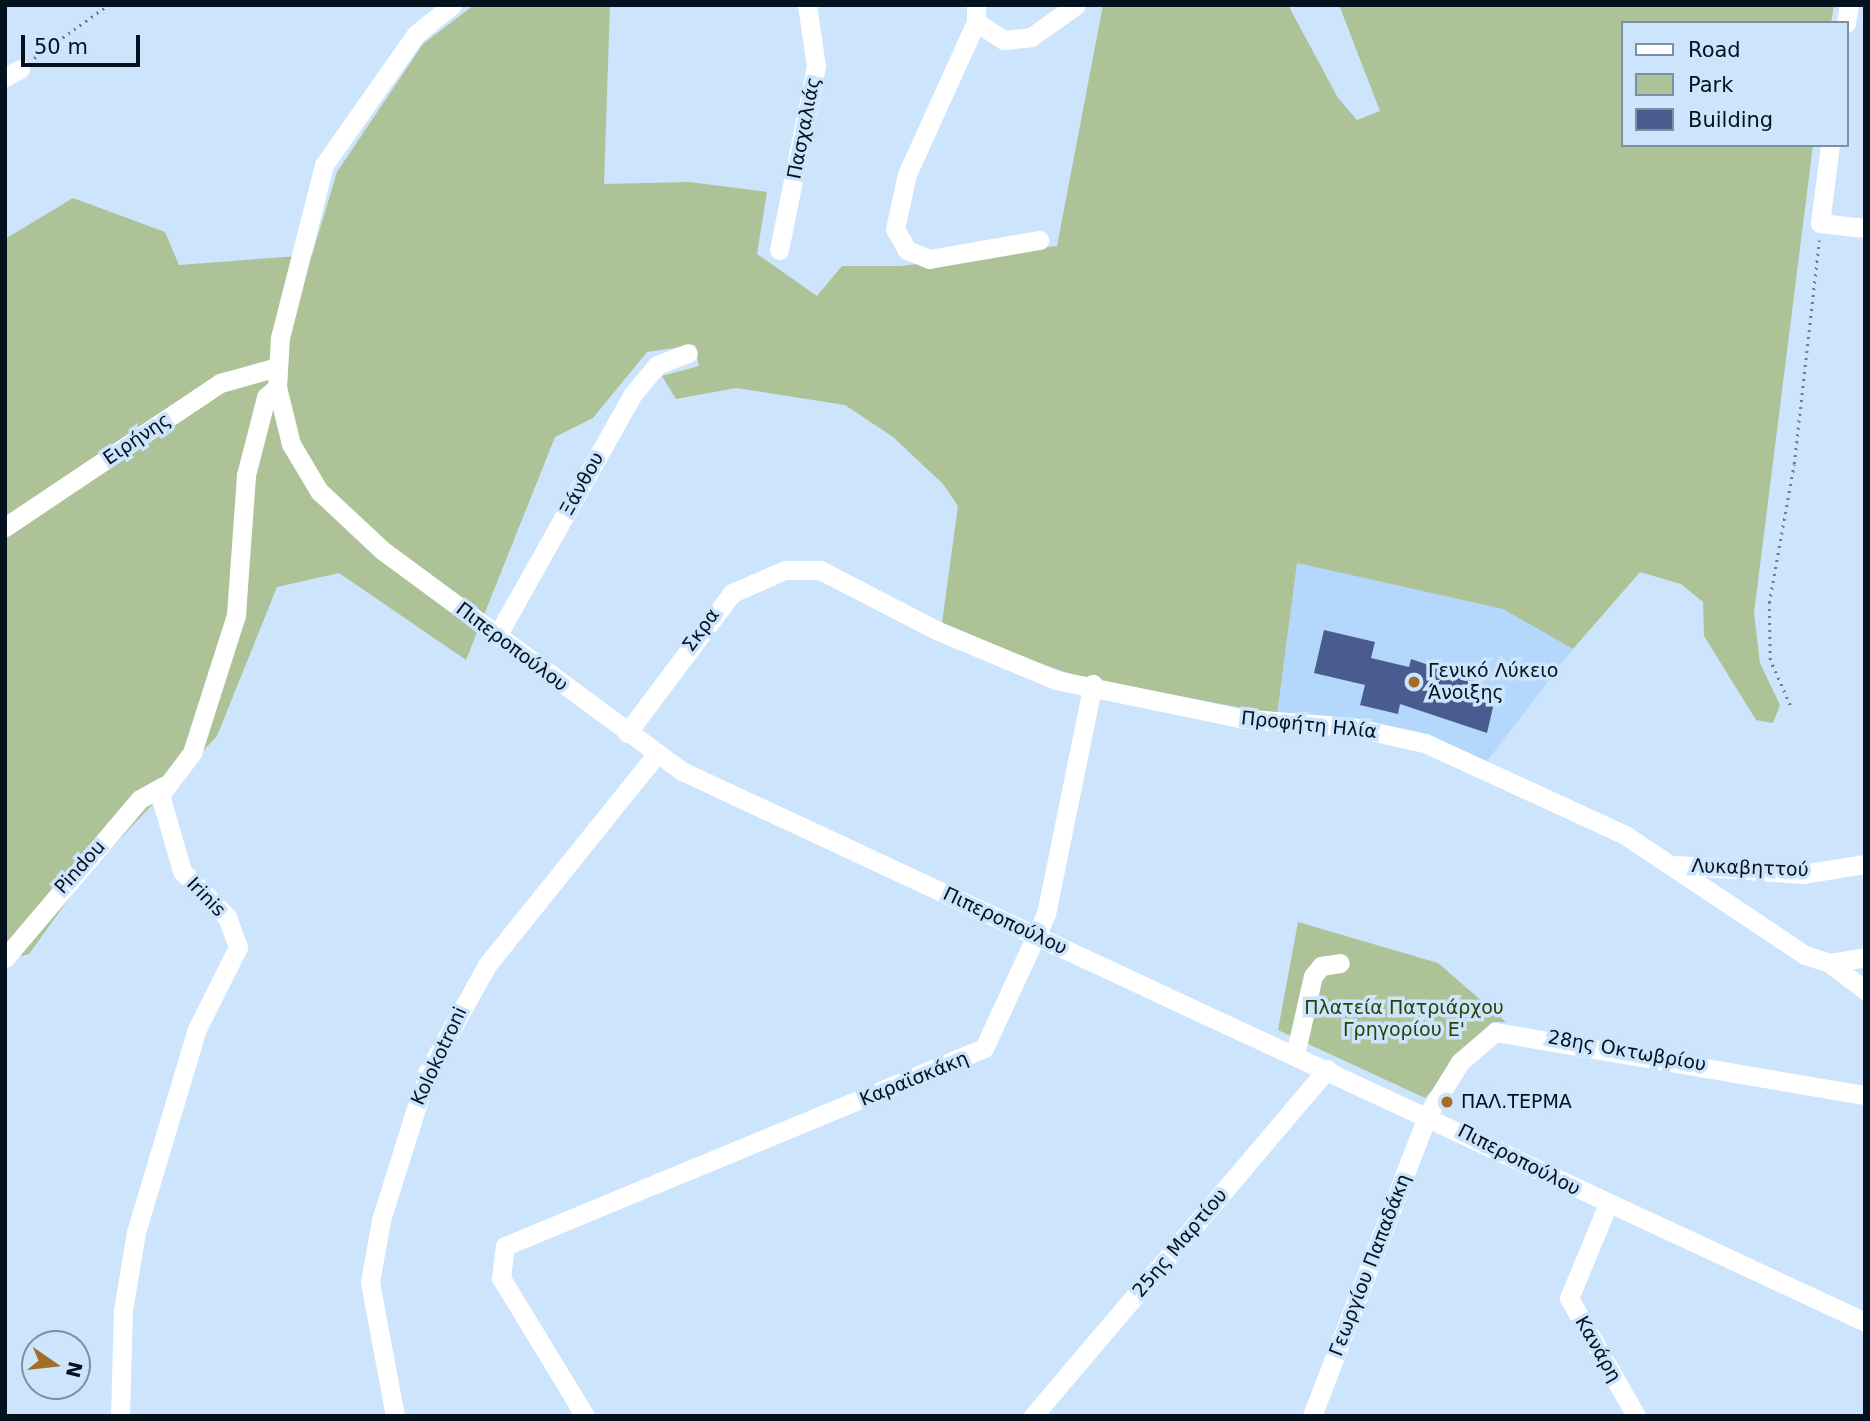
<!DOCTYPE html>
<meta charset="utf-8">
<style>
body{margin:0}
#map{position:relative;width:1870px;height:1421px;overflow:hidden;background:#cce4fc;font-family:"DejaVu Sans",sans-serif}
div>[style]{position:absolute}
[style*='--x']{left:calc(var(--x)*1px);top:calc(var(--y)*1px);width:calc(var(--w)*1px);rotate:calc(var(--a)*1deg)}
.built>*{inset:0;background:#b4d8fc}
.green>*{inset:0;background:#adc296}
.building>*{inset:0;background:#4a5c8f}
.path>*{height:2.5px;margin-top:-1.25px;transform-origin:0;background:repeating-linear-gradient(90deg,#6c7f92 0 2px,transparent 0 7px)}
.minor>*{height:19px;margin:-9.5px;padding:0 9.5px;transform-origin:9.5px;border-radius:9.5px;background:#fff}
.dots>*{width:19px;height:19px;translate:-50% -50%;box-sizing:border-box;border:4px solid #cce4fc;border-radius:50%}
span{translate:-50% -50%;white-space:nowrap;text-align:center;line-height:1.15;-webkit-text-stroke:7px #cce4fc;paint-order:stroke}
.street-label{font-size:19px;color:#04121f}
.poi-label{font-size:19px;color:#04121f}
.left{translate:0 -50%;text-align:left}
.park-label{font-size:19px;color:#2a4100}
.frame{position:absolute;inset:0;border:7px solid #04121f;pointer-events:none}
.legend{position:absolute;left:1621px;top:21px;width:228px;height:126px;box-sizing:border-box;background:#cce4fc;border:2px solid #7c90a4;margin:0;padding:9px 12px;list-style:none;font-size:21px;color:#04121f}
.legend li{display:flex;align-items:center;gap:14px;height:35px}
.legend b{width:35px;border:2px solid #7c90a4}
.north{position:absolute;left:21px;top:1330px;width:70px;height:70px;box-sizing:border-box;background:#cce4fc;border:2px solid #7c90a4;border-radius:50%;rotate:104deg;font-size:19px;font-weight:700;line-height:28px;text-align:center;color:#04121f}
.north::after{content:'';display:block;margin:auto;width:24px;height:32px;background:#a36d28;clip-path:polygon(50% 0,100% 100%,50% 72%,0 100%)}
.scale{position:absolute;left:21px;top:35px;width:119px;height:32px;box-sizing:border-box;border:4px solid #04121f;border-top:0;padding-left:9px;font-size:21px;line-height:24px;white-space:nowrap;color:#04121f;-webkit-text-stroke:5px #cce4fc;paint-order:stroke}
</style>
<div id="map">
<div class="built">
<div style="clip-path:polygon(1297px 563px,1503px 609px,1573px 649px,1487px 761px,1277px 715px)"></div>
</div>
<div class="green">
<div style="clip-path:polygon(474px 5px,610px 5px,604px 184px,689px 182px,767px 192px,757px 254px,817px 296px,842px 266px,902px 266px,1057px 246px,1103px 5px,1288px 5px,1338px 98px,1357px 120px,1380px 111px,1339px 5px,1834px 5px,1831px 23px,1623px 23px,1623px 145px,1813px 145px,1754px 613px,1760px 663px,1780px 705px,1773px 723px,1756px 720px,1704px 636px,1703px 602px,1681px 584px,1640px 572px,1573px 649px,1503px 609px,1297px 563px,1277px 715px,1074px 675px,1028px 659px,942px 623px,958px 506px,943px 484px,893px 437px,845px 405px,736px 388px,676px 399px,662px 376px,699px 366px,695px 345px,647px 352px,593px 418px,555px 437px,466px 660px,339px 573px,277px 587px,217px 736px,86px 875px,29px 954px,5px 960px,5px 239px,73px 198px,165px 232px,179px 265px,312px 255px,337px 172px,423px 44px)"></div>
<div style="clip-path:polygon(1298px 922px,1438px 963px,1506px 1022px,1492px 1022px,1425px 1098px,1278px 1030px)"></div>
</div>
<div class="building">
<div style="clip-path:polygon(1324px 630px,1375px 642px,1371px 658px,1409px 667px,1411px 659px,1481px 683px,1477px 699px,1494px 703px,1487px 733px,1400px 704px,1398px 714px,1360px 705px,1365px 685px,1314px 673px)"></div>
</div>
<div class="path">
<div style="--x:34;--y:58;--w:91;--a:-35.6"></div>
<div style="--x:1790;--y:705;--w:49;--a:-114"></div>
<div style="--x:1770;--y:660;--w:57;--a:-91"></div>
<div style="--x:1769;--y:603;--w:141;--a:-79.8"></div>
<div style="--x:1794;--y:464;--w:225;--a:-83.6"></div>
</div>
<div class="minor">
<div style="--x:452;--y:5;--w:46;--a:141.1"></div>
<div style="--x:416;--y:34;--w:160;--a:125.1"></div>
<div style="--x:324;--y:165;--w:178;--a:104.3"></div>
<div style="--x:280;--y:337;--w:50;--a:93.4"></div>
<div style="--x:277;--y:387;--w:59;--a:76.2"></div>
<div style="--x:291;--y:444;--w:55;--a:59.2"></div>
<div style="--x:319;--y:491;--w:86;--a:43.1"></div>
<div style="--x:382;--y:550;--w:373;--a:36.4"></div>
<div style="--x:682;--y:771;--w:1305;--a:24.97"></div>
<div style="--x:976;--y:5;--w:17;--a:90"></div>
<div style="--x:976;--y:22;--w:167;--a:114.4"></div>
<div style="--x:907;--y:174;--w:56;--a:102.3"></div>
<div style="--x:895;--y:229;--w:24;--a:60"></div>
<div style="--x:907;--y:250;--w:24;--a:22"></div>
<div style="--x:929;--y:259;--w:112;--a:-9.8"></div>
<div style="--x:976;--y:22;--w:33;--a:33"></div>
<div style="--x:1004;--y:40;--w:27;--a:-6"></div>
<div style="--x:1031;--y:37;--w:55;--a:-35.4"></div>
<div style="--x:1846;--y:23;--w:18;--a:-81"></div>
<div style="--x:5;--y:77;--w:17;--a:-28"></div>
<div style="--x:1830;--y:145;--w:79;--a:97.3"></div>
<div style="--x:1820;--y:223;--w:45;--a:6.3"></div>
<div style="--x:779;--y:250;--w:188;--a:-78.6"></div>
<div style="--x:816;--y:66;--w:62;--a:-98.4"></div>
<div style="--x:5;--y:527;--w:259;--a:-33.8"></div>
<div style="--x:220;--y:383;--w:59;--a:-15.7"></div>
<div style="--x:497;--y:636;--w:276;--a:-60.7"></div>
<div style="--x:632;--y:395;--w:39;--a:-50"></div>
<div style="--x:657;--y:365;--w:33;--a:-21"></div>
<div style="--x:627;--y:733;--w:175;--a:-53.1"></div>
<div style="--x:732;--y:593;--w:58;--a:-23.5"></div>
<div style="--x:785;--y:570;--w:35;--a:0"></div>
<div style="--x:820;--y:570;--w:131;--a:27.3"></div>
<div style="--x:936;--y:630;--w:130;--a:22.6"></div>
<div style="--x:1056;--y:680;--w:187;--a:11.7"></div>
<div style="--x:1239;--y:718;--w:113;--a:4.6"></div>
<div style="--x:1352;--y:727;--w:75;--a:12.4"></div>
<div style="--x:1425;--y:743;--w:220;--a:24.7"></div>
<div style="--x:1625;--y:835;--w:216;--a:33.7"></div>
<div style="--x:1805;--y:955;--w:25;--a:18"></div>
<div style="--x:1829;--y:963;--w:36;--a:-9"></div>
<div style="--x:1678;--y:865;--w:124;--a:4.2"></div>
<div style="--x:1802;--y:874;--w:64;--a:-9"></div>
<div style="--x:5;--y:958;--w:209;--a:-49.7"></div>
<div style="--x:140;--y:799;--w:26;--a:-29"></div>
<div style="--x:1829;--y:963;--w:45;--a:36.9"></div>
<div style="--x:1295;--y:1055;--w:81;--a:-77.2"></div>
<div style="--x:1313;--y:976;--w:13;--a:-51"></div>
<div style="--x:1321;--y:966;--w:19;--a:-9"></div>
<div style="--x:1608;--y:1204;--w:102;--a:112.5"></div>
<div style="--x:1569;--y:1298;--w:136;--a:60.4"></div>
<div style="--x:120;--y:1416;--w:106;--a:-88.4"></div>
<div style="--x:123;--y:1310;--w:79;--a:-80.5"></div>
<div style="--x:136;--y:1232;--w:212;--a:-73.3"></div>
<div style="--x:197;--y:1029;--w:92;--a:-63.4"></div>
<div style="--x:238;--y:947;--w:32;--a:-110"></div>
<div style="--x:227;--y:917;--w:64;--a:-134.4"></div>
<div style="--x:182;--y:871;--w:79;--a:-106.1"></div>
<div style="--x:160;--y:795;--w:53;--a:-52.7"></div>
<div style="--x:192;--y:753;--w:145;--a:-72.3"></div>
<div style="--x:236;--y:615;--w:140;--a:-85.9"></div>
<div style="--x:246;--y:475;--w:81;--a:-75.6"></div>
<div style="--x:266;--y:397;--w:15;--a:-42"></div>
<div style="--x:395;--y:1416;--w:136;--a:-100.6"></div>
<div style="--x:370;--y:1282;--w:63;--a:-79.9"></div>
<div style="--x:381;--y:1220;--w:154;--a:-72.6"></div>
<div style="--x:427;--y:1073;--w:124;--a:-60.9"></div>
<div style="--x:487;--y:965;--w:270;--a:-51.2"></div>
<div style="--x:585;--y:1416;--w:162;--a:-121.3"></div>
<div style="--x:501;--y:1278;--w:32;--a:-83"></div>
<div style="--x:505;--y:1246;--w:518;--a:-22.46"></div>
<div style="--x:984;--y:1048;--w:148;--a:-65.2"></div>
<div style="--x:1046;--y:914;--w:235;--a:-78.5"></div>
<div style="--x:1033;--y:1416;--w:455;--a:-49.7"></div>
<div style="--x:1312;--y:1416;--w:324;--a:-69"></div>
<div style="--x:1428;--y:1114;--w:61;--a:-58.4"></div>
<div style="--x:1460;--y:1062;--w:46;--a:-40.6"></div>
<div style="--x:1495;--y:1032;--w:375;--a:9.7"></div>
</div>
<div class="dots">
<div style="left:1414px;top:682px;background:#a36d28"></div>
<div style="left:1447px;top:1102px;background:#a36d28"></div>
</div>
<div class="street-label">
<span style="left:804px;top:128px;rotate:-79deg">Πασχαλιάς</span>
<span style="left:137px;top:439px;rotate:-34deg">Ειρήνης</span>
<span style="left:582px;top:484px;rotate:-61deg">Ξάνθου</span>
<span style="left:701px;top:630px;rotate:-54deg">Σκρα</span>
<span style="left:512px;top:647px;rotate:37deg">Πιπεροπούλου</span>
<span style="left:1309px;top:725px;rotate:6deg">Προφήτη Ηλία</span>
<span style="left:80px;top:867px;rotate:-48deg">Pindou</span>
<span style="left:1750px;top:868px;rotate:2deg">Λυκαβηττού</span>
<span style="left:206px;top:897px;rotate:46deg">Irinis</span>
<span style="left:1005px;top:921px;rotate:25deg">Πιπεροπούλου</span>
<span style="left:1627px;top:1051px;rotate:10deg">28ης Οκτωβρίου</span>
<span style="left:439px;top:1056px;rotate:-65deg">Kolokotroni</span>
<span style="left:914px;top:1079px;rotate:-22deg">Καραϊσκάκη</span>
<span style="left:1519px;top:1160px;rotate:27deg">Πιπεροπούλου</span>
<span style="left:1180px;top:1243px;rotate:-50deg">25ης Μαρτίου</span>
<span style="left:1370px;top:1265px;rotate:-69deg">Γεωργίου Παπαδάκη</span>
<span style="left:1598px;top:1349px;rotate:60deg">Κανάρη</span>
</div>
<div class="poi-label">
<span class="left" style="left:1428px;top:682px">Γενικό Λύκειο<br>Άνοιξης</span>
<span class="left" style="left:1461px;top:1102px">ΠΑΛ.ΤΕΡΜΑ</span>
</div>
<div class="park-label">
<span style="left:1404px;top:1019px">Πλατεία Πατριάρχου<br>Γρηγορίου Ε'</span>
</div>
<div class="frame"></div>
<ul class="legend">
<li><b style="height:9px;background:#fff"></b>Road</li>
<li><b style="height:19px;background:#adc296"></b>Park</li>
<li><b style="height:19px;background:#4a5c8f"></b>Building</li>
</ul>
<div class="north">N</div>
<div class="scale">50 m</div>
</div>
